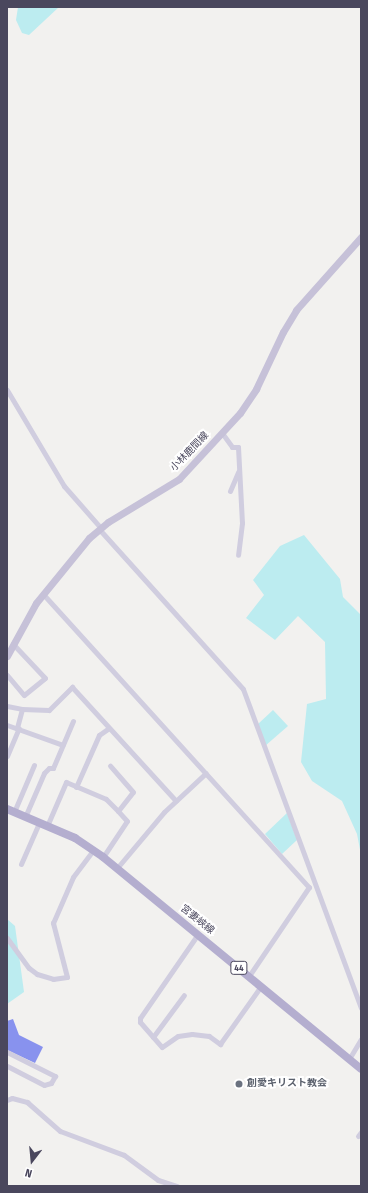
<!DOCTYPE html>
<meta charset="utf-8">
<style>
body{margin:0}
#map{position:relative;width:368px;height:1193px;overflow:hidden;background:#f2f1ef;font-family:"Fira Sans Condensed","Noto Sans JP",sans-serif}
div>[style]{position:absolute}
[style*='--x']{left:calc(var(--x)*1px);top:calc(var(--y)*1px);width:calc(var(--w)*1px);rotate:calc(var(--a)*1deg)}
.green>*{inset:0;background:#bcecf0}
.water>*{inset:0;background:#8892ee}
.street>*{height:5px;margin:-2.5px;padding:0 2.5px;transform-origin:2.5px;border-radius:2.5px;background:#d0cddf}
.secondary>*{height:7px;margin:-3.5px;padding:0 3.5px;transform-origin:3.5px;border-radius:3.5px;background:#c6c1d8}
.primary>*{height:8px;margin:-4px;padding:0 4px;transform-origin:4px;border-radius:4px;background:#b4aecf}
.dots>*{width:11px;height:11px;translate:-50% -50%;box-sizing:border-box;border:2px solid #fff;border-radius:50%}
span{translate:-50% -50%;white-space:nowrap;text-align:center;line-height:1.15;-webkit-text-stroke:4px #fff;paint-order:stroke}
.shield-label span{padding:1px 3px;background:#fff;border:1px solid;border-radius:3px;-webkit-text-stroke-width:0}
.shield-label{font-size:9px;color:#4a475d;font-weight:700}
.street-label{font-size:10px;color:#4a475d}
.worship-label{font-size:10px;color:#5b616d;font-weight:700}
.left{translate:0 -50%;text-align:left}
.frame{position:absolute;inset:0;border:8px solid #4a475d;pointer-events:none}
.north{position:absolute;left:12px;top:1141px;width:40px;height:40px;-webkit-text-stroke:3px #fff;paint-order:stroke;rotate:196deg;font-size:11px;font-weight:700;line-height:16px;text-align:center;color:#4a475d}
.north::after{content:'';display:block;margin:auto;width:14px;height:18px;background:#4a475d;clip-path:polygon(50% 0,100% 100%,50% 72%,0 100%)}
</style>
<div id="map">
<div class="green">
<div style="clip-path:polygon(18px 7px,59px 7px,29px 35px,22px 33px,16px 20px)"></div>
<div style="clip-path:polygon(304px 535px,340px 579px,343px 597px,361px 615px,361px 855px,357px 834px,342px 801px,312px 781px,301px 762px,307px 704px,326px 699px,325px 642px,298px 616px,275px 640px,246px 618px,264px 595px,253px 580px,280px 546px)"></div>
<div style="clip-path:polygon(273px 710px,288px 726px,265px 746px,257px 725px)"></div>
<div style="clip-path:polygon(287px 813px,297px 840px,282px 854px,265px 834px)"></div>
<div style="clip-path:polygon(7px 919px,15px 926px,24px 992px,7px 1004px)"></div>
</div>
<div class="water">
<div style="clip-path:polygon(13px 1019px,19px 1035px,43px 1047px,35px 1063px,7px 1050px,7px 1021px)"></div>
</div>
<div class="street">
<div style="--x:7;--y:390;--w:112;--a:59.3"></div>
<div style="--x:64;--y:486;--w:55;--a:48.7"></div>
<div style="--x:222;--y:433;--w:17;--a:54"></div>
<div style="--x:232;--y:447;--w:6;--a:0"></div>
<div style="--x:238;--y:447;--w:76;--a:87"></div>
<div style="--x:242;--y:523;--w:32;--a:97"></div>
<div style="--x:230;--y:491;--w:21;--a:-67"></div>
<div style="--x:99;--y:529;--w:215;--a:48"></div>
<div style="--x:243;--y:689;--w:340;--a:69.7"></div>
<div style="--x:43;--y:594;--w:396;--a:47.8"></div>
<div style="--x:309;--y:887;--w:107;--a:124"></div>
<div style="--x:7;--y:675;--w:26;--a:50"></div>
<div style="--x:24;--y:695;--w:27;--a:-39"></div>
<div style="--x:45;--y:678;--w:47;--a:-133.3"></div>
<div style="--x:7;--y:706;--w:15;--a:11"></div>
<div style="--x:22;--y:709;--w:20;--a:105"></div>
<div style="--x:22;--y:709;--w:27;--a:2"></div>
<div style="--x:49;--y:710;--w:33;--a:-45"></div>
<div style="--x:72;--y:687;--w:154;--a:47.6"></div>
<div style="--x:7;--y:725;--w:59;--a:19.7"></div>
<div style="--x:7;--y:756;--w:30;--a:-67"></div>
<div style="--x:76;--y:787;--w:57;--a:-66.1"></div>
<div style="--x:99;--y:735;--w:12;--a:-35"></div>
<div style="--x:14;--y:812;--w:51;--a:-66.9"></div>
<div style="--x:25;--y:817;--w:48;--a:-66.6"></div>
<div style="--x:44;--y:773;--w:7;--a:-45"></div>
<div style="--x:49;--y:768;--w:4;--a:0"></div>
<div style="--x:53;--y:768;--w:51;--a:-66.9"></div>
<div style="--x:47;--y:826;--w:48;--a:-66.6"></div>
<div style="--x:66;--y:782;--w:43;--a:23"></div>
<div style="--x:106;--y:799;--w:17;--a:45"></div>
<div style="--x:118;--y:811;--w:24;--a:-52"></div>
<div style="--x:133;--y:792;--w:35;--a:-131"></div>
<div style="--x:103;--y:857;--w:43;--a:-56.3"></div>
<div style="--x:127;--y:821;--w:13;--a:-132"></div>
<div style="--x:21;--y:864;--w:45;--a:-66.3"></div>
<div style="--x:117;--y:868;--w:73;--a:-50"></div>
<div style="--x:164;--y:812;--w:57;--a:-42.9"></div>
<div style="--x:198;--y:934;--w:102;--a:124.6"></div>
<div style="--x:140;--y:1018;--w:4;--a:90"></div>
<div style="--x:140;--y:1022;--w:33;--a:49"></div>
<div style="--x:162;--y:1047;--w:19;--a:-35"></div>
<div style="--x:178;--y:1036;--w:14;--a:-8"></div>
<div style="--x:192;--y:1034;--w:17;--a:7"></div>
<div style="--x:209;--y:1036;--w:14;--a:36"></div>
<div style="--x:220;--y:1044;--w:71;--a:-54.7"></div>
<div style="--x:7;--y:938;--w:37;--a:54"></div>
<div style="--x:29;--y:968;--w:10;--a:37"></div>
<div style="--x:37;--y:974;--w:17;--a:17"></div>
<div style="--x:53;--y:979;--w:14;--a:-8"></div>
<div style="--x:67;--y:977;--w:56;--a:-104.5"></div>
<div style="--x:53;--y:923;--w:50;--a:-66.5"></div>
<div style="--x:73;--y:877;--w:34;--a:-53"></div>
<div style="--x:153;--y:1037;--w:52;--a:-53.6"></div>
<div style="--x:7;--y:1052;--w:54;--a:26.6"></div>
<div style="--x:55;--y:1076;--w:8;--a:120"></div>
<div style="--x:51;--y:1083;--w:7;--a:164"></div>
<div style="--x:44;--y:1085;--w:42;--a:-152.8"></div>
<div style="--x:349;--y:1059;--w:23;--a:-59"></div>
<div style="--x:7;--y:1100;--w:5;--a:-22"></div>
<div style="--x:12;--y:1098;--w:16;--a:15"></div>
<div style="--x:27;--y:1102;--w:44;--a:41.3"></div>
<div style="--x:60;--y:1131;--w:68;--a:20.6"></div>
<div style="--x:124;--y:1155;--w:42;--a:36.3"></div>
<div style="--x:158;--y:1180;--w:20;--a:18"></div>
<div style="--x:358;--y:1136;--w:5;--a:-53"></div>
</div>
<div class="secondary">
<div style="--x:7;--y:656;--w:60;--a:-61.3"></div>
<div style="--x:36;--y:603;--w:84;--a:-50.8"></div>
<div style="--x:89;--y:538;--w:25;--a:-40"></div>
<div style="--x:108;--y:522;--w:83;--a:-31.2"></div>
<div style="--x:179;--y:479;--w:90;--a:-47.3"></div>
<div style="--x:240;--y:413;--w:29;--a:-56"></div>
<div style="--x:256;--y:389;--w:63;--a:-64.7"></div>
<div style="--x:283;--y:332;--w:26;--a:-59"></div>
<div style="--x:296;--y:310;--w:98;--a:-48.3"></div>
</div>
<div class="primary">
<div style="--x:7;--y:809;--w:74;--a:23.1"></div>
<div style="--x:75;--y:838;--w:34;--a:34"></div>
<div style="--x:103;--y:857;--w:334;--a:39.4"></div>
</div>
<div class="dots">
<div style="left:239px;top:1084px;background:#6b7280"></div>
</div>
<div class="shield-label">
<span style="left:239px;top:968px">44</span>
</div>
<div class="street-label">
<span style="left:190px;top:452px;rotate:-46deg">小林鹿間線</span>
<span style="left:197px;top:920px;rotate:39deg">宮妻峡線</span>
</div>
<div class="worship-label">
<span class="left" style="left:247px;top:1084px">創愛キリスト教会</span>
</div>
<div class="frame"></div>
<div class="north">N</div>
</div>
